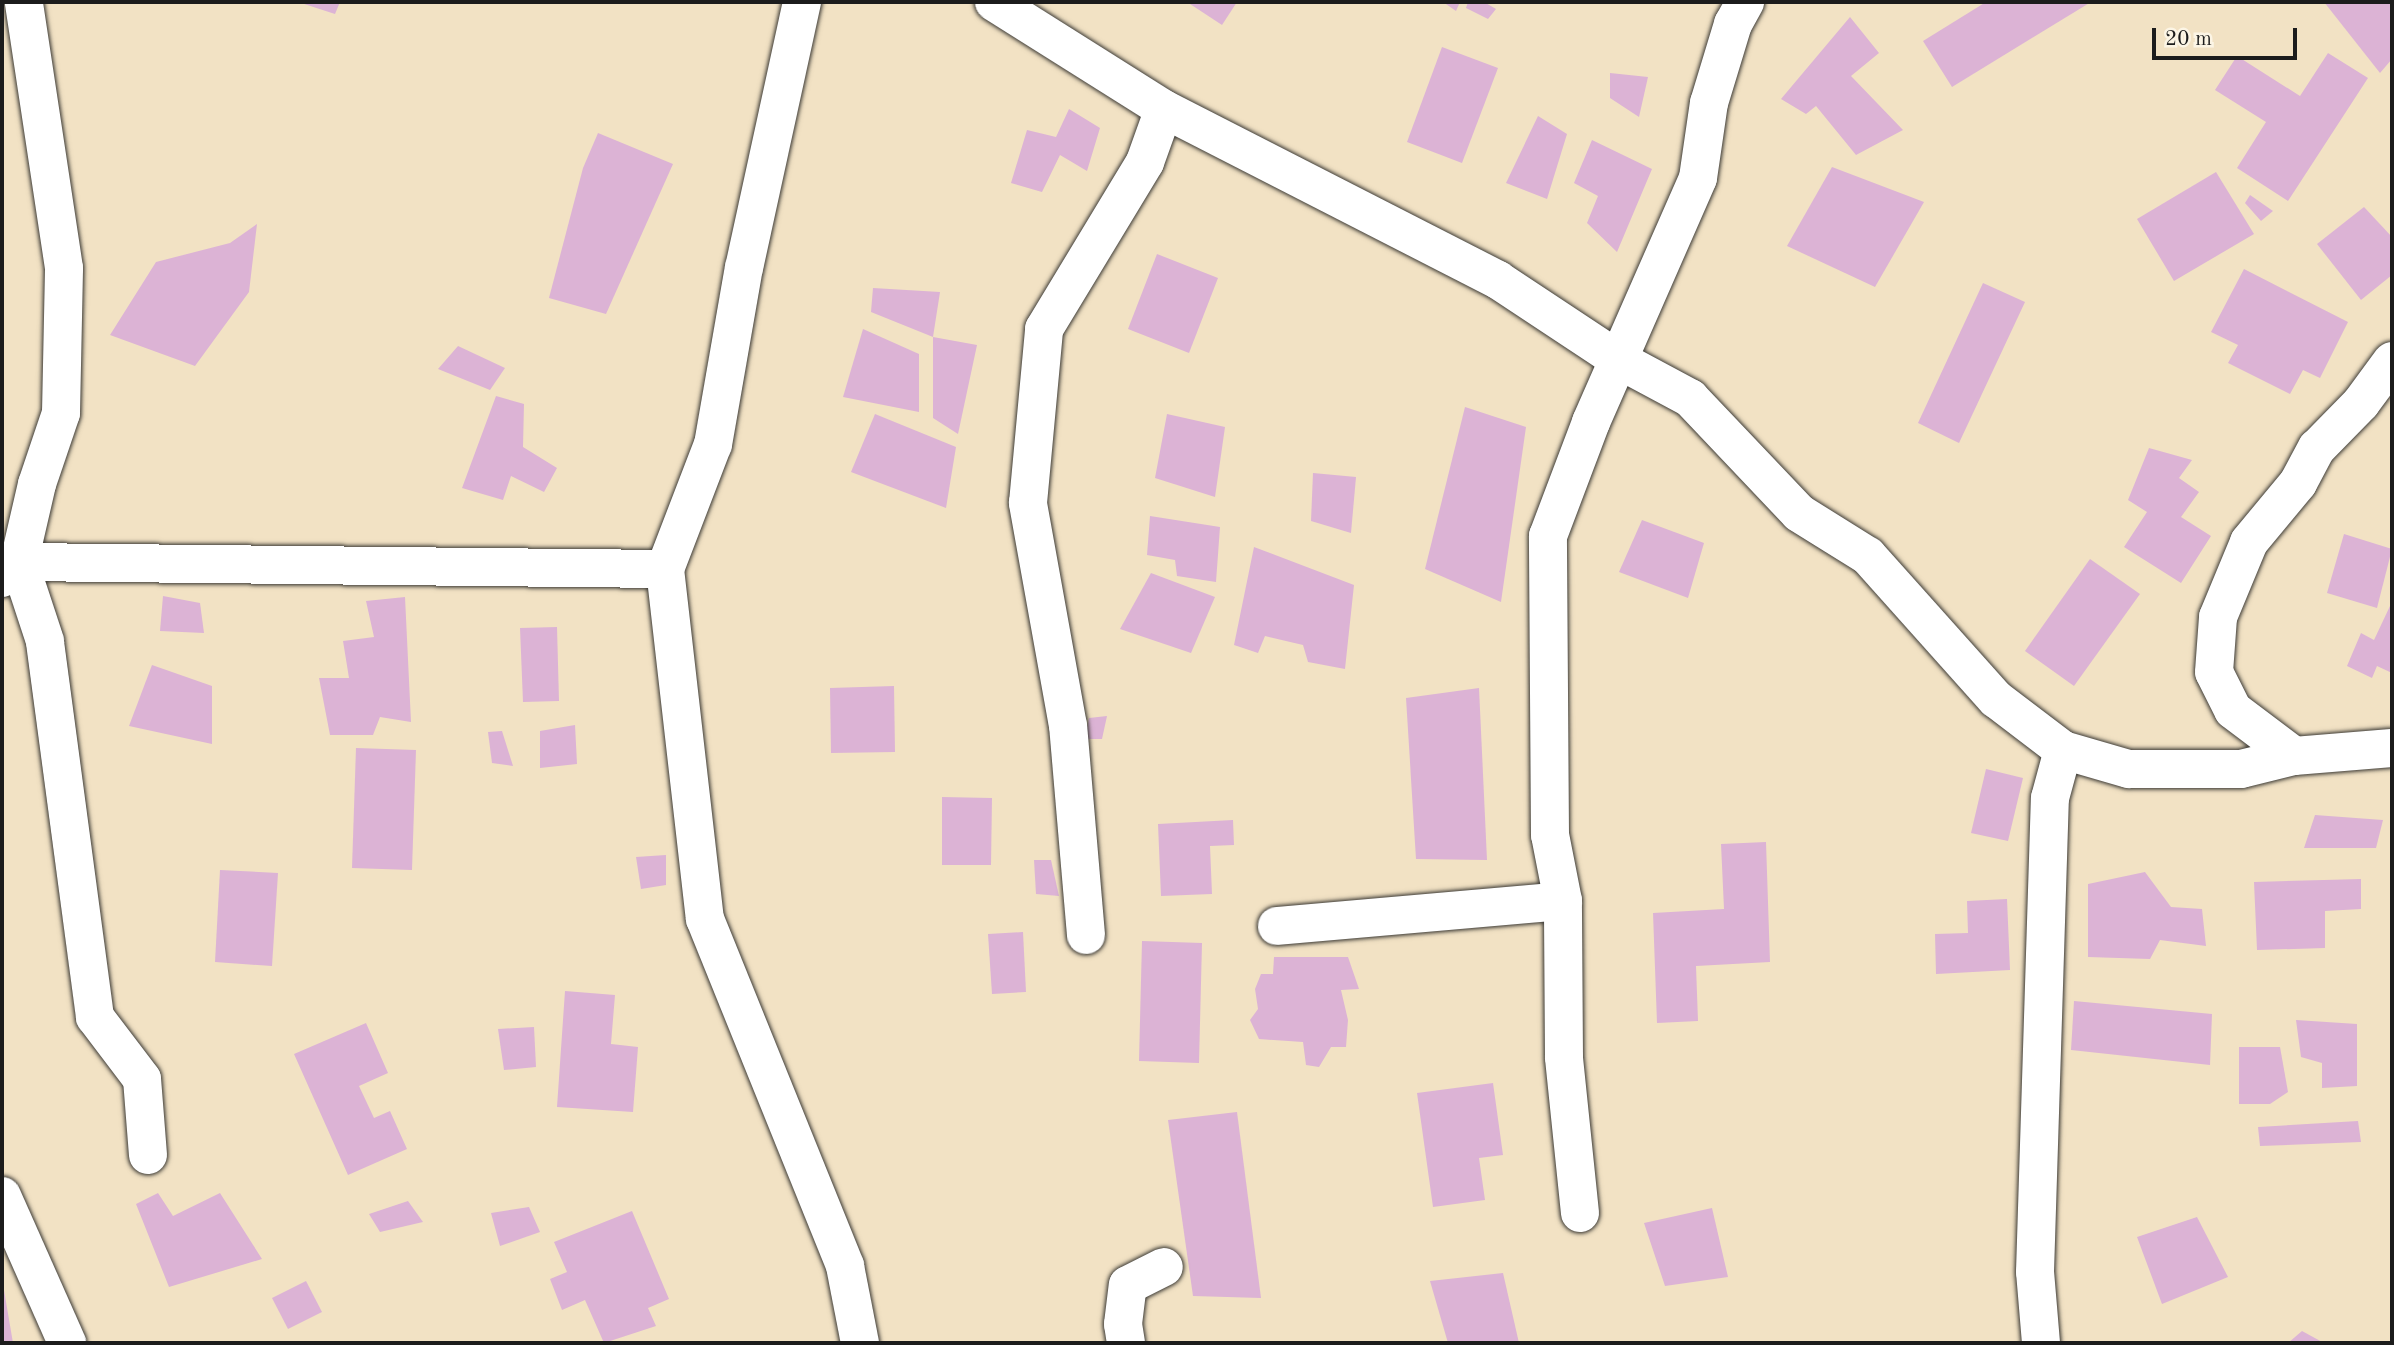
<!DOCTYPE html>
<style>
body{margin:0}
#map{position:relative;width:2394px;height:1345px;overflow:hidden;background:#f2e2c4;font-family:"Old Standard TT",serif}
div>[style]{position:absolute}
[style*='--x']{left:calc(var(--x)*1px);top:calc(var(--y)*1px);width:calc(var(--w)*1px);rotate:calc(var(--a)*1deg)}
.building>*{inset:0;background:#dcb3d5}
.roads{filter:drop-shadow(0 0 2px #3c3a35) drop-shadow(0 0 2px #3c3a35)}
.minor>*{height:38px;margin:-19px;padding:0 19px;transform-origin:19px;border-radius:19px;background:#fff}
span{translate:-50% -50%;white-space:nowrap;text-align:center;line-height:1.15;-webkit-text-stroke:7px #fcf5e5;paint-order:stroke}
.frame{position:absolute;inset:0;border:4px solid #1c1c1c;pointer-events:none}
.scale{position:absolute;left:2152px;top:28px;width:145px;height:32px;box-sizing:border-box;border:4px solid #1c1c1c;border-top:0;padding-left:9px;font-size:21px;line-height:24px;white-space:nowrap;color:#1c1c1c;-webkit-text-stroke:5px #fcf5e5;paint-order:stroke}
</style>
<div id="map">
<div class="building">
<div style="clip-path:polygon(298px 2px,340px 2px,335px 14px)"></div>
<div style="clip-path:polygon(1187px 2px,1237px 2px,1222px 25px)"></div>
<div style="clip-path:polygon(1443px 2px,1460px 2px,1456px 11px)"></div>
<div style="clip-path:polygon(1468px 2px,1484px 2px,1496px 9px,1488px 19px,1466px 8px)"></div>
<div style="clip-path:polygon(1986px 2px,2091px 2px,1952px 87px,1923px 41px)"></div>
<div style="clip-path:polygon(2324px 2px,2392px 2px,2392px 59px,2380px 73px)"></div>
<div style="clip-path:polygon(1850px 17px,1879px 53px,1851px 76px,1903px 130px,1856px 155px,1816px 106px,1806px 114px,1781px 99px)"></div>
<div style="clip-path:polygon(1442px 47px,1498px 68px,1462px 163px,1407px 142px)"></div>
<div style="clip-path:polygon(2328px 53px,2368px 78px,2288px 201px,2237px 168px,2266px 122px,2215px 90px,2237px 56px,2300px 96px)"></div>
<div style="clip-path:polygon(1610px 73px,1648px 77px,1639px 117px,1610px 98px)"></div>
<div style="clip-path:polygon(1069px 109px,1100px 128px,1087px 171px,1060px 155px,1042px 192px,1011px 183px,1027px 130px,1056px 137px)"></div>
<div style="clip-path:polygon(1538px 116px,1567px 134px,1547px 199px,1506px 183px)"></div>
<div style="clip-path:polygon(598px 133px,673px 164px,606px 314px,549px 298px,583px 168px)"></div>
<div style="clip-path:polygon(1592px 140px,1652px 169px,1617px 252px,1587px 223px,1598px 196px,1574px 183px)"></div>
<div style="clip-path:polygon(1832px 167px,1924px 202px,1875px 287px,1787px 246px)"></div>
<div style="clip-path:polygon(2216px 172px,2254px 234px,2174px 281px,2137px 219px)"></div>
<div style="clip-path:polygon(2250px 195px,2273px 211px,2261px 221px,2245px 203px)"></div>
<div style="clip-path:polygon(2364px 207px,2392px 237px,2392px 275px,2361px 300px,2317px 244px)"></div>
<div style="clip-path:polygon(257px 224px,249px 292px,195px 366px,110px 335px,156px 262px,230px 243px)"></div>
<div style="clip-path:polygon(1157px 254px,1218px 278px,1189px 353px,1128px 329px)"></div>
<div style="clip-path:polygon(2244px 269px,2348px 322px,2320px 378px,2303px 370px,2290px 394px,2228px 363px,2238px 345px,2211px 332px)"></div>
<div style="clip-path:polygon(1983px 283px,2025px 302px,1959px 443px,1918px 423px)"></div>
<div style="clip-path:polygon(873px 288px,940px 292px,933px 337px,871px 312px)"></div>
<div style="clip-path:polygon(863px 329px,919px 354px,919px 412px,843px 397px)"></div>
<div style="clip-path:polygon(933px 337px,977px 345px,958px 434px,933px 418px)"></div>
<div style="clip-path:polygon(458px 346px,505px 368px,490px 390px,438px 369px)"></div>
<div style="clip-path:polygon(496px 396px,524px 404px,523px 447px,557px 468px,544px 492px,511px 476px,503px 500px,462px 488px)"></div>
<div style="clip-path:polygon(1465px 407px,1526px 427px,1501px 602px,1425px 569px)"></div>
<div style="clip-path:polygon(875px 414px,956px 447px,946px 508px,851px 472px)"></div>
<div style="clip-path:polygon(1167px 414px,1225px 427px,1215px 497px,1155px 478px)"></div>
<div style="clip-path:polygon(2149px 448px,2192px 460px,2179px 478px,2199px 492px,2181px 517px,2211px 536px,2181px 583px,2124px 547px,2147px 512px,2128px 500px)"></div>
<div style="clip-path:polygon(1313px 473px,1356px 477px,1351px 533px,1311px 521px)"></div>
<div style="clip-path:polygon(1150px 516px,1220px 527px,1216px 582px,1177px 576px,1175px 560px,1147px 555px)"></div>
<div style="clip-path:polygon(1642px 520px,1704px 543px,1688px 598px,1619px 572px)"></div>
<div style="clip-path:polygon(2344px 534px,2392px 549px,2377px 608px,2327px 593px)"></div>
<div style="clip-path:polygon(1254px 547px,1354px 585px,1345px 669px,1308px 662px,1303px 645px,1265px 636px,1258px 653px,1234px 645px)"></div>
<div style="clip-path:polygon(2090px 559px,2140px 594px,2074px 686px,2025px 651px)"></div>
<div style="clip-path:polygon(1151px 573px,1215px 597px,1191px 653px,1120px 629px)"></div>
<div style="clip-path:polygon(163px 596px,200px 603px,204px 633px,160px 631px)"></div>
<div style="clip-path:polygon(405px 597px,411px 722px,380px 717px,373px 735px,330px 735px,319px 678px,349px 678px,343px 641px,374px 637px,366px 601px)"></div>
<div style="clip-path:polygon(2390px 606px,2392px 673px,2377px 666px,2372px 678px,2347px 666px,2361px 633px,2374px 640px)"></div>
<div style="clip-path:polygon(557px 627px,559px 701px,523px 702px,520px 628px)"></div>
<div style="clip-path:polygon(152px 665px,212px 686px,212px 744px,129px 726px)"></div>
<div style="clip-path:polygon(894px 686px,895px 752px,831px 753px,830px 688px)"></div>
<div style="clip-path:polygon(1479px 688px,1487px 860px,1416px 859px,1406px 698px)"></div>
<div style="clip-path:polygon(1107px 716px,1102px 739px,1085px 739px,1089px 718px)"></div>
<div style="clip-path:polygon(575px 725px,577px 764px,540px 768px,540px 731px)"></div>
<div style="clip-path:polygon(502px 731px,513px 766px,492px 763px,488px 732px)"></div>
<div style="clip-path:polygon(356px 748px,416px 750px,412px 870px,352px 868px)"></div>
<div style="clip-path:polygon(1986px 769px,2023px 778px,2008px 841px,1971px 833px)"></div>
<div style="clip-path:polygon(942px 797px,992px 798px,991px 865px,942px 865px)"></div>
<div style="clip-path:polygon(2315px 815px,2383px 820px,2376px 848px,2304px 848px)"></div>
<div style="clip-path:polygon(1233px 820px,1234px 845px,1210px 846px,1212px 894px,1161px 896px,1158px 824px)"></div>
<div style="clip-path:polygon(1766px 842px,1770px 962px,1696px 966px,1698px 1021px,1657px 1023px,1653px 913px,1724px 909px,1721px 844px)"></div>
<div style="clip-path:polygon(666px 855px,666px 885px,641px 889px,636px 857px)"></div>
<div style="clip-path:polygon(1034px 860px,1051px 860px,1059px 896px,1036px 894px)"></div>
<div style="clip-path:polygon(220px 870px,278px 873px,272px 966px,215px 962px)"></div>
<div style="clip-path:polygon(2145px 872px,2171px 907px,2202px 909px,2206px 946px,2160px 940px,2150px 959px,2088px 957px,2088px 884px)"></div>
<div style="clip-path:polygon(2361px 879px,2361px 909px,2325px 911px,2325px 948px,2257px 950px,2254px 882px)"></div>
<div style="clip-path:polygon(2007px 899px,2010px 970px,1936px 974px,1935px 934px,1968px 933px,1967px 901px)"></div>
<div style="clip-path:polygon(1023px 932px,1026px 992px,992px 994px,988px 934px)"></div>
<div style="clip-path:polygon(1142px 941px,1202px 943px,1199px 1063px,1139px 1061px)"></div>
<div style="clip-path:polygon(1274px 957px,1348px 957px,1359px 989px,1341px 990px,1348px 1020px,1346px 1047px,1331px 1047px,1319px 1067px,1306px 1065px,1303px 1042px,1259px 1039px,1250px 1020px,1258px 1009px,1255px 989px,1261px 974px,1273px 974px)"></div>
<div style="clip-path:polygon(565px 991px,615px 995px,611px 1044px,638px 1047px,633px 1112px,557px 1107px)"></div>
<div style="clip-path:polygon(2074px 1001px,2212px 1014px,2210px 1065px,2071px 1050px)"></div>
<div style="clip-path:polygon(2296px 1020px,2357px 1024px,2357px 1086px,2322px 1088px,2322px 1063px,2301px 1057px)"></div>
<div style="clip-path:polygon(366px 1023px,388px 1073px,359px 1086px,374px 1118px,390px 1111px,407px 1149px,348px 1175px,294px 1054px)"></div>
<div style="clip-path:polygon(534px 1027px,536px 1067px,504px 1070px,498px 1029px)"></div>
<div style="clip-path:polygon(2239px 1047px,2280px 1047px,2288px 1092px,2270px 1104px,2239px 1104px)"></div>
<div style="clip-path:polygon(1493px 1083px,1503px 1155px,1479px 1158px,1485px 1200px,1433px 1207px,1417px 1093px)"></div>
<div style="clip-path:polygon(1237px 1112px,1261px 1298px,1193px 1296px,1168px 1120px)"></div>
<div style="clip-path:polygon(2358px 1121px,2361px 1142px,2260px 1146px,2258px 1127px)"></div>
<div style="clip-path:polygon(158px 1193px,173px 1216px,220px 1193px,262px 1259px,169px 1287px,136px 1204px)"></div>
<div style="clip-path:polygon(408px 1201px,423px 1222px,380px 1232px,369px 1214px)"></div>
<div style="clip-path:polygon(529px 1207px,540px 1232px,500px 1246px,491px 1213px)"></div>
<div style="clip-path:polygon(1712px 1208px,1728px 1277px,1665px 1286px,1644px 1223px)"></div>
<div style="clip-path:polygon(632px 1211px,669px 1299px,648px 1308px,656px 1326px,604px 1343px,585px 1300px,562px 1310px,550px 1279px,567px 1272px,554px 1242px)"></div>
<div style="clip-path:polygon(2197px 1217px,2228px 1277px,2162px 1304px,2137px 1237px)"></div>
<div style="clip-path:polygon(1503px 1273px,1519px 1343px,1448px 1343px,1430px 1281px)"></div>
<div style="clip-path:polygon(306px 1281px,322px 1312px,288px 1329px,272px 1298px)"></div>
<div style="clip-path:polygon(3px 1283px,4px 1290px,13px 1343px,2px 1343px)"></div>
<div style="clip-path:polygon(2302px 1331px,2324px 1343px,2288px 1343px)"></div>
</div>
<div class="roads">
<div class="minor">
<div style="--x:802;--y:2;--w:271;--a:102.3"></div>
<div style="--x:744;--y:267;--w:180;--a:99.9"></div>
<div style="--x:713;--y:444;--w:134;--a:111"></div>
<div style="--x:665;--y:569;--w:352;--a:83.5"></div>
<div style="--x:705;--y:919;--w:374;--a:68"></div>
<div style="--x:845;--y:1266;--w:78;--a:79"></div>
<div style="--x:994;--y:2;--w:201;--a:32.2"></div>
<div style="--x:1164;--y:109;--w:375;--a:27.1"></div>
<div style="--x:1498;--y:280;--w:145;--a:33.5"></div>
<div style="--x:1619;--y:360;--w:81;--a:28.2"></div>
<div style="--x:1690;--y:398;--w:158;--a:46.5"></div>
<div style="--x:1799;--y:513;--w:81;--a:31.9"></div>
<div style="--x:1868;--y:556;--w:192;--a:48.2"></div>
<div style="--x:1996;--y:699;--w:84;--a:37.3"></div>
<div style="--x:2063;--y:750;--w:69;--a:16.1"></div>
<div style="--x:2129;--y:769;--w:112;--a:0"></div>
<div style="--x:2241;--y:769;--w:55;--a:-13.8"></div>
<div style="--x:2294;--y:756;--w:98;--a:-4.7"></div>
<div style="--x:2;--y:578;--w:23;--a:-43"></div>
<div style="--x:19;--y:562;--w:80;--a:-77"></div>
<div style="--x:37;--y:484;--w:75;--a:-71.3"></div>
<div style="--x:61;--y:413;--w:145;--a:-88.8"></div>
<div style="--x:64;--y:268;--w:269;--a:-98.6"></div>
<div style="--x:2294;--y:756;--w:76;--a:-143"></div>
<div style="--x:2233;--y:710;--w:42;--a:-116.6"></div>
<div style="--x:2214;--y:672;--w:55;--a:-85.8"></div>
<div style="--x:2218;--y:617;--w:81;--a:-67.5"></div>
<div style="--x:2249;--y:542;--w:77;--a:-50.3"></div>
<div style="--x:2298;--y:483;--w:40;--a:-62"></div>
<div style="--x:2317;--y:448;--w:63;--a:-45.6"></div>
<div style="--x:2361;--y:403;--w:52;--a:-53.6"></div>
<div style="--x:1277;--y:926;--w:287;--a:-5"></div>
<div style="--x:1086;--y:935;--w:210;--a:-94.9"></div>
<div style="--x:1068;--y:726;--w:227;--a:-100.2"></div>
<div style="--x:1028;--y:503;--w:175;--a:-84.7"></div>
<div style="--x:1044;--y:329;--w:195;--a:-58.8"></div>
<div style="--x:1145;--y:162;--w:56;--a:-70.3"></div>
<div style="--x:148;--y:1155;--w:76;--a:-94.5"></div>
<div style="--x:142;--y:1079;--w:78;--a:-127.2"></div>
<div style="--x:95;--y:1017;--w:379;--a:-97.6"></div>
<div style="--x:45;--y:641;--w:83;--a:-108.2"></div>
<div style="--x:19;--y:562;--w:646;--a:0.62"></div>
<div style="--x:2;--y:1196;--w:161;--a:66.1"></div>
<div style="--x:1580;--y:1213;--w:157;--a:-95.9"></div>
<div style="--x:1564;--y:1057;--w:156;--a:-90.4"></div>
<div style="--x:1563;--y:901;--w:67;--a:-101.1"></div>
<div style="--x:1550;--y:835;--w:299;--a:-90.4"></div>
<div style="--x:1548;--y:536;--w:122;--a:-69.3"></div>
<div style="--x:1591;--y:422;--w:266;--a:-66.3"></div>
<div style="--x:1698;--y:178;--w:76;--a:-81.7"></div>
<div style="--x:1709;--y:103;--w:83;--a:-73.1"></div>
<div style="--x:1733;--y:24;--w:25;--a:-61"></div>
<div style="--x:1126;--y:1343;--w:19;--a:-99"></div>
<div style="--x:1123;--y:1324;--w:39;--a:-83"></div>
<div style="--x:1128;--y:1285;--w:40;--a:-26.6"></div>
<div style="--x:2041;--y:1343;--w:71;--a:-94.8"></div>
<div style="--x:2035;--y:1272;--w:474;--a:-88.2"></div>
<div style="--x:2050;--y:798;--w:50;--a:-74.8"></div>
</div>
</div>
<div class="frame"></div>
<div class="scale">20 m</div>
</div>
